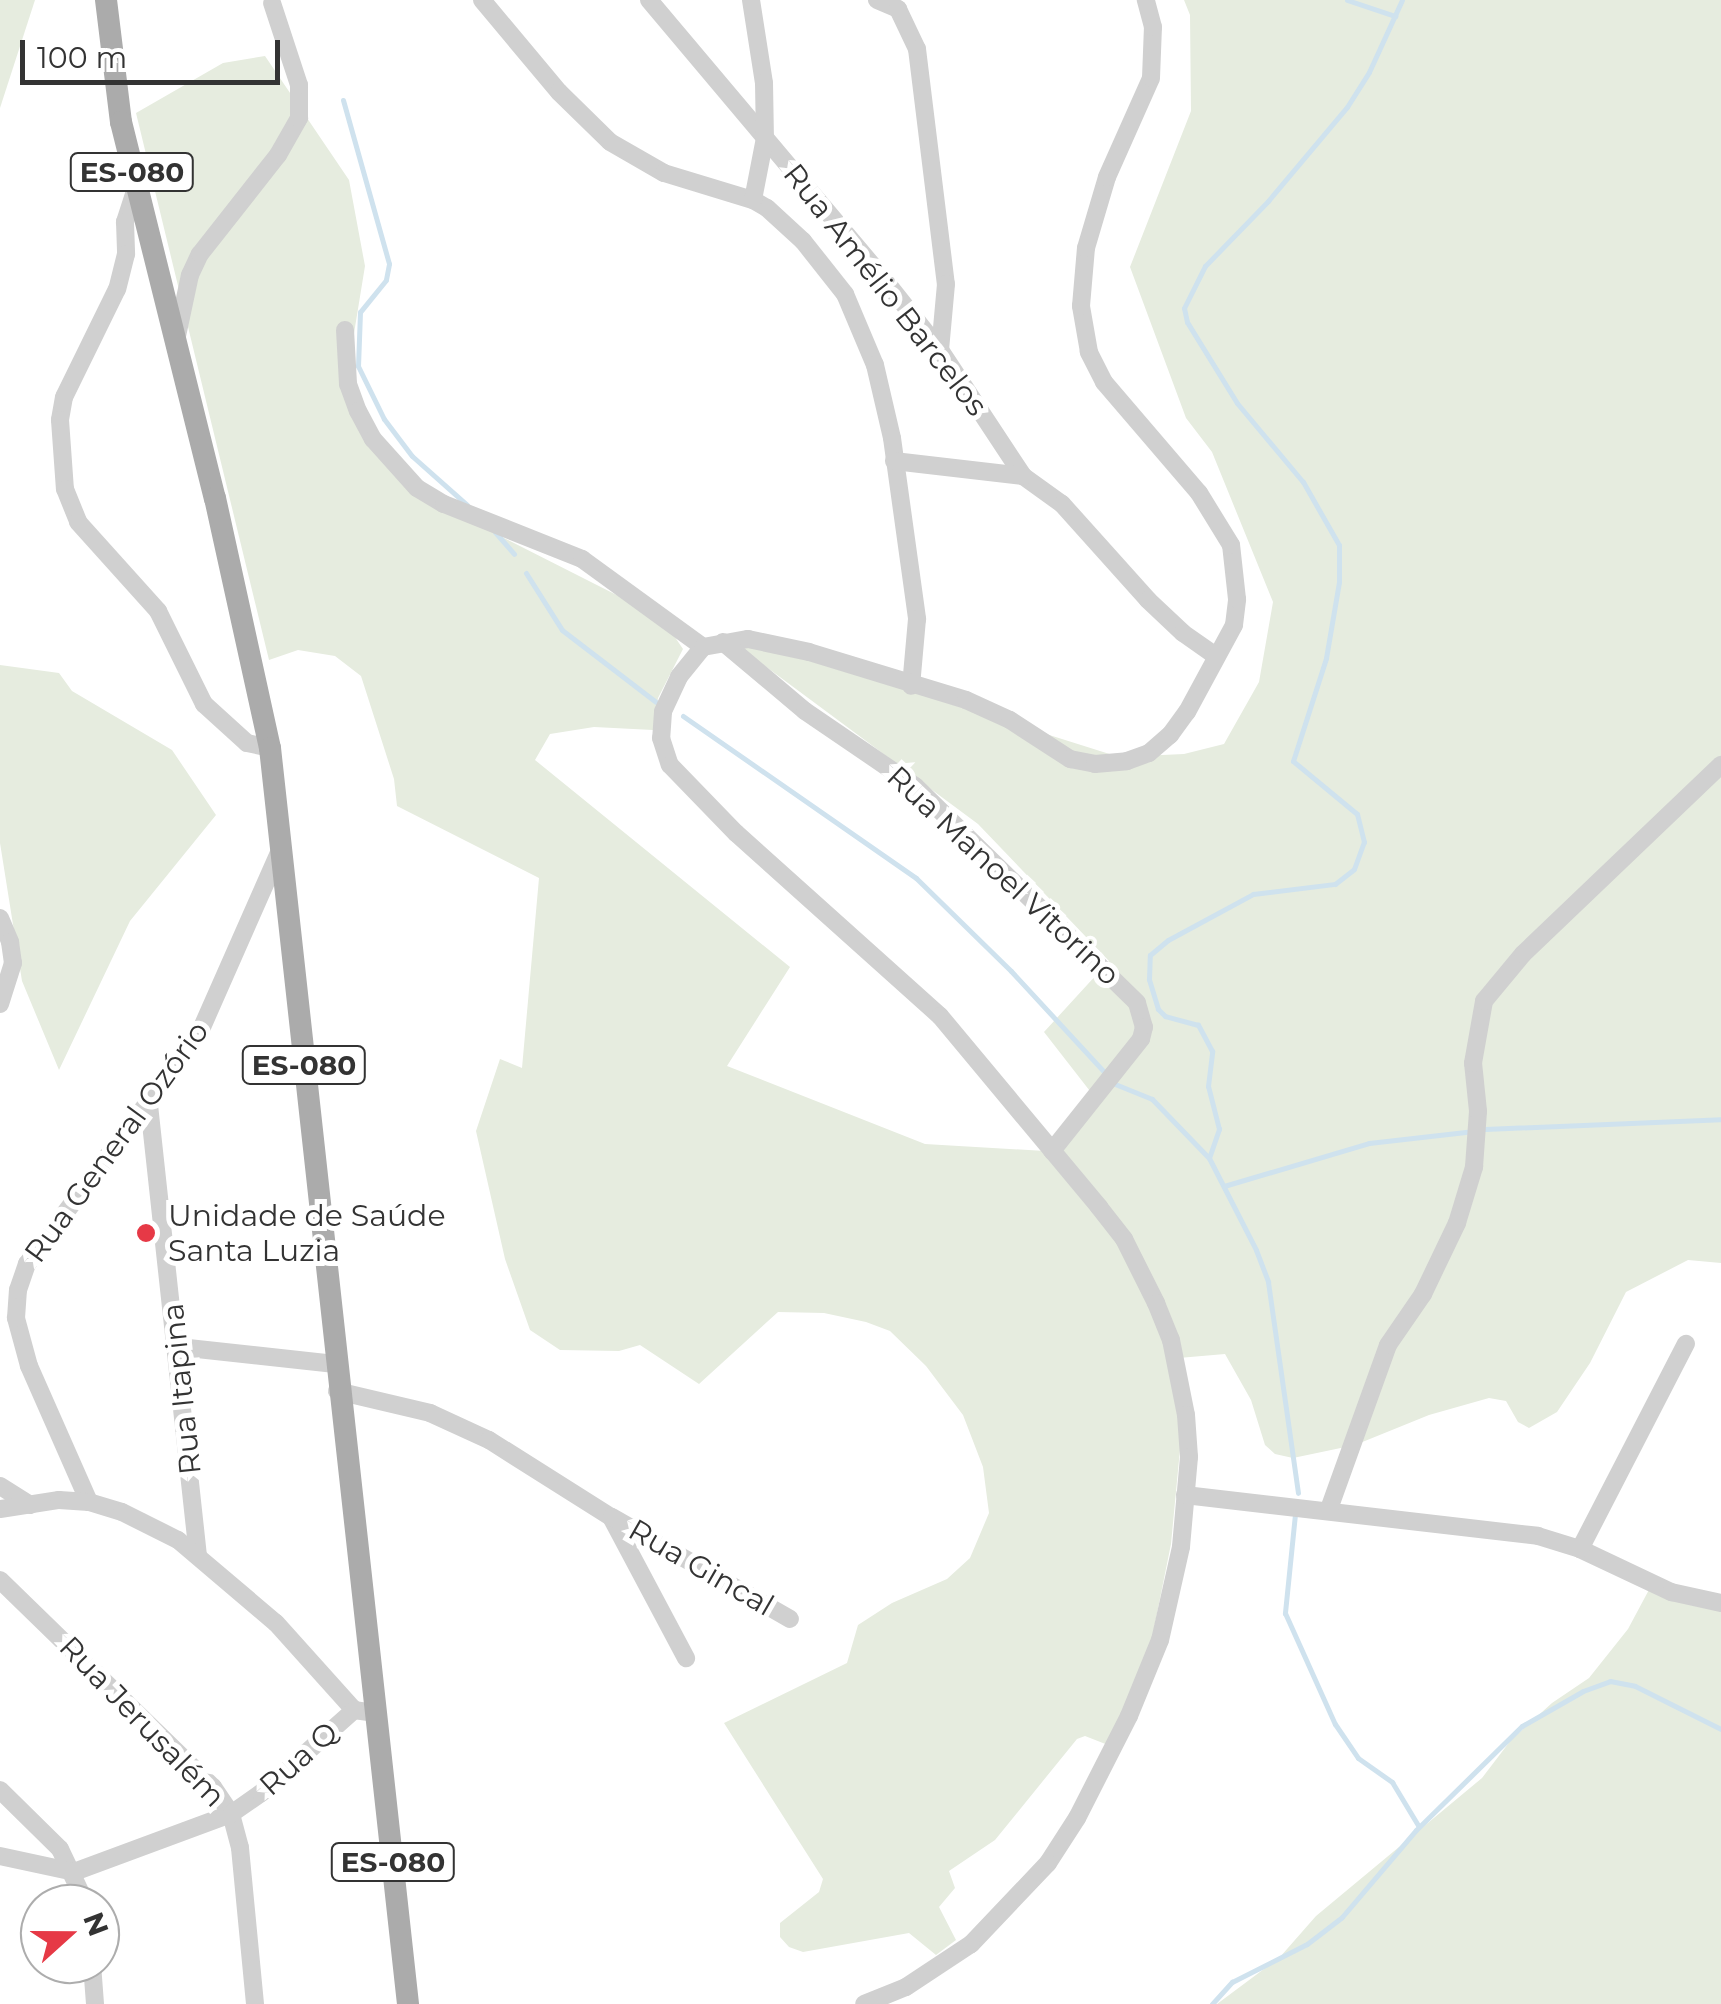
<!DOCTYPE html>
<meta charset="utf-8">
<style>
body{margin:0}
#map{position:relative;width:1721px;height:2004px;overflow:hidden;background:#fff;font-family:Montserrat,sans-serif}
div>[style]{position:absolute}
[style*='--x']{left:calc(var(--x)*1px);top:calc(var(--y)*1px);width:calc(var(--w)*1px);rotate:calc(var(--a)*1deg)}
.green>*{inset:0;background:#e6ecdf}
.stream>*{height:5px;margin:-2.5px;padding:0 2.5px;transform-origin:2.5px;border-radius:2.5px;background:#cfe2ee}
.minor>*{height:18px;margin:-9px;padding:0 9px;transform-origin:9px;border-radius:9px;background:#d0d0d0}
.major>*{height:22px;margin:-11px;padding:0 11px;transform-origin:11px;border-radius:11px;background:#ababab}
.dots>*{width:28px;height:28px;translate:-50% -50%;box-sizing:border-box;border:5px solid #fff;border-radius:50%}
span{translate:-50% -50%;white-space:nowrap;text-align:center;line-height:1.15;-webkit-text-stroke:10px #fff;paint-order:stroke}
.shield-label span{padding:2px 8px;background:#fff;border:2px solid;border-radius:8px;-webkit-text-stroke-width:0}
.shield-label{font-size:28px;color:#333;font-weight:700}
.street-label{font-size:30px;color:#333}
.poi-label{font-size:30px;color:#333}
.left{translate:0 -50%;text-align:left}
.north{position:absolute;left:20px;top:1884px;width:100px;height:100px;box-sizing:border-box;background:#fff;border:2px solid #adadad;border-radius:50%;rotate:69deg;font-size:28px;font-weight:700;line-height:40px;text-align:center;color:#333}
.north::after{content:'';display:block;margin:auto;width:35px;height:45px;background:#e63946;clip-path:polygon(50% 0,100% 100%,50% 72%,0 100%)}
.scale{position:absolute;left:20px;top:40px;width:260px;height:45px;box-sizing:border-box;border:5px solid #333;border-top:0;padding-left:12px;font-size:30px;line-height:35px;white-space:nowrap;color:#333;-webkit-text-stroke:8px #fff;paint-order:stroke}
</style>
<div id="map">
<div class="green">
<div style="clip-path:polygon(0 0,35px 0,0 108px)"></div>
<div style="clip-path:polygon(1184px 0,1721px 0,1721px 1263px,1688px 1260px,1626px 1292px,1590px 1363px,1557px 1412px,1529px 1428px,1518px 1422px,1506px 1401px,1489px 1398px,1429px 1415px,1355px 1445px,1293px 1458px,1275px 1454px,1265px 1445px,1251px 1400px,1225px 1354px,1167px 1359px,1185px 1397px,1171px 1544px,1151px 1643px,1108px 1745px,1085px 1736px,1077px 1739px,995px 1840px,949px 1871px,955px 1888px,939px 1907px,956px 1940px,936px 1955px,909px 1933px,803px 1952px,789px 1947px,780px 1937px,780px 1923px,819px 1892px,823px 1879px,724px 1723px,847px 1663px,858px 1625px,892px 1603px,947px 1579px,970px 1558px,989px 1513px,983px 1467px,963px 1415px,926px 1366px,890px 1331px,866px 1322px,824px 1313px,778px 1312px,699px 1384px,640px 1345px,619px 1351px,560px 1350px,530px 1330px,505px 1259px,476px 1131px,500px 1059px,522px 1068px,539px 878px,397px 806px,394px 779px,361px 676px,335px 656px,298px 650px,269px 660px,136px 113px,223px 63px,265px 56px,349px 180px,365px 266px,349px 364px,369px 423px,417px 494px,662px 618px,683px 649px,658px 698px,653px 730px,594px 727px,550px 734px,535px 760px,790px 967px,727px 1066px,925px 1144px,1045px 1151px,1100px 1104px,1044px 1032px,1109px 961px,978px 824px,738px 646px,779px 650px,1119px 757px,1184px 754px,1224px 744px,1259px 682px,1273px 602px,1212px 452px,1186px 418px,1130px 267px,1191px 111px,1190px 15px)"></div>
<div style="clip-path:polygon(0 665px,59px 673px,72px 691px,172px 750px,216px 815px,130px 921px,59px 1070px,22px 981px,0 843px)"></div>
<div style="clip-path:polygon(1651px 1586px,1721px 1607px,1721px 2004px,1217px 2004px,1280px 1957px,1316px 1916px,1482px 1778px,1511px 1740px,1552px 1703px,1589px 1678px,1628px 1629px)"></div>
</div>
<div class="stream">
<div style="--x:1347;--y:0;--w:51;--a:18.4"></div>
<div style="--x:343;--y:100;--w:170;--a:74.3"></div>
<div style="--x:389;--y:264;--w:16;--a:101"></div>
<div style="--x:386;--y:280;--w:41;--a:129.1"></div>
<div style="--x:360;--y:312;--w:54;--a:92.1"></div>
<div style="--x:358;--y:366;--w:59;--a:63.9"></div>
<div style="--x:384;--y:419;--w:46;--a:52.9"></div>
<div style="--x:412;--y:456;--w:74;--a:41.7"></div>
<div style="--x:495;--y:532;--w:29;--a:49"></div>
<div style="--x:526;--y:573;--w:67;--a:57.7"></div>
<div style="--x:562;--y:630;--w:118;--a:37.5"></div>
<div style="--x:683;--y:716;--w:284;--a:34.8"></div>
<div style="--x:916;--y:878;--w:133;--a:44.4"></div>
<div style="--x:1011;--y:971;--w:139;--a:47.3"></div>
<div style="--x:1115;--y:1084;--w:40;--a:22"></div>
<div style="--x:1152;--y:1099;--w:82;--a:46"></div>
<div style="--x:1209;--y:1158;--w:103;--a:62.9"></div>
<div style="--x:1256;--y:1250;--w:34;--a:69"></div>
<div style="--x:1268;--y:1282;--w:213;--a:81.9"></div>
<div style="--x:1485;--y:1129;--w:236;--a:-2.4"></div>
<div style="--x:1209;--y:1158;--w:31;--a:-71"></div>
<div style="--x:1219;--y:1129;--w:44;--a:-104.3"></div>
<div style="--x:1208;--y:1086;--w:35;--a:-83"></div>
<div style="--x:1212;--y:1051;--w:30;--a:-118"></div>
<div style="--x:1198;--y:1025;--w:34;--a:-165"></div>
<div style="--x:1165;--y:1016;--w:10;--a:-135"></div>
<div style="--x:1158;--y:1009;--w:31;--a:-107"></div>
<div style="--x:1149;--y:979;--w:24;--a:-88"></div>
<div style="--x:1150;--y:955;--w:23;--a:-40"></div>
<div style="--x:1168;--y:940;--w:97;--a:-28.4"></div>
<div style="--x:1253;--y:894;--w:83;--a:-7"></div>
<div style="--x:1335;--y:884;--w:24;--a:-38"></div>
<div style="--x:1354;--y:869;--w:29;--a:-70"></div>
<div style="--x:1364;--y:842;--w:29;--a:-104"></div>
<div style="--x:1357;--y:814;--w:83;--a:-140.4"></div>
<div style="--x:1293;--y:761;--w:108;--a:-72.2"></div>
<div style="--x:1326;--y:658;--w:77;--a:-80.3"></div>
<div style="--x:1339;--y:582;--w:37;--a:-90"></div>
<div style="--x:1339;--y:545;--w:73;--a:-119.7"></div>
<div style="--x:1303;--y:482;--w:103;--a:-129.9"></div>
<div style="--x:1237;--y:403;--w:95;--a:-121.7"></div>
<div style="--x:1187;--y:322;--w:14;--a:-102"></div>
<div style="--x:1184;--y:308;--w:47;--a:-63.4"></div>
<div style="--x:1205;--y:266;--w:91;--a:-45.9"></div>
<div style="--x:1268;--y:201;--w:123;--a:-50"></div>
<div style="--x:1347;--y:107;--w:41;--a:-57.8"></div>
<div style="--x:1369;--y:72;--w:79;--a:-65.4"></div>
<div style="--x:1224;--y:1186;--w:151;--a:-16.5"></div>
<div style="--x:1369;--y:1143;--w:106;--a:-6.5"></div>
<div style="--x:1295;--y:1514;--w:100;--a:95.8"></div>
<div style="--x:1285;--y:1613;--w:122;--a:65.8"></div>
<div style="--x:1335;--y:1724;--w:41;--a:55.9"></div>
<div style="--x:1358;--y:1758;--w:42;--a:35.2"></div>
<div style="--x:1392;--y:1782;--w:52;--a:59"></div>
<div style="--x:1212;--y:2004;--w:30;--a:-48"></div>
<div style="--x:1232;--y:1982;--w:84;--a:-26.9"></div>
<div style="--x:1307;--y:1944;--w:44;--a:-37.6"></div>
<div style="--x:1342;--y:1917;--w:114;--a:-49.6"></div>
<div style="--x:1416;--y:1830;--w:148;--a:-44.5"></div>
<div style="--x:1522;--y:1726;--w:70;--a:-29.8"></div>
<div style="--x:1583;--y:1691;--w:29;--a:-20"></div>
<div style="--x:1610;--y:1681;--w:25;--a:11"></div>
<div style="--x:1635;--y:1686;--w:96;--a:26.6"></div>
</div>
<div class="minor">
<div style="--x:482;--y:0;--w:120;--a:50.1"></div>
<div style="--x:559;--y:92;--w:71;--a:44.4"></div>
<div style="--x:610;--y:142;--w:62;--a:29.9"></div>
<div style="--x:664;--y:173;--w:93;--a:16.9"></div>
<div style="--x:753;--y:200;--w:16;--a:30"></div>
<div style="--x:767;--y:208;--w:49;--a:42.5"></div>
<div style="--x:803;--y:241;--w:68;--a:51.6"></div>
<div style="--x:845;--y:294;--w:77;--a:67.1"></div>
<div style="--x:875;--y:365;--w:75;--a:76.9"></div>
<div style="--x:892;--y:438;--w:183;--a:82.1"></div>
<div style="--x:917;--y:619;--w:67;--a:95.1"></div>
<div style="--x:649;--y:0;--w:351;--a:49.9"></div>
<div style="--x:875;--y:268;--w:105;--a:51.6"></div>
<div style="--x:940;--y:350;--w:151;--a:56.6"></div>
<div style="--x:1023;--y:476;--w:48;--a:35.7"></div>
<div style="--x:1062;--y:504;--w:129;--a:48.1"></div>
<div style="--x:1148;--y:600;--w:48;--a:43.3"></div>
<div style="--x:1183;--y:633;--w:39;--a:35"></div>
<div style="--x:751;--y:0;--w:84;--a:81.1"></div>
<div style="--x:764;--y:83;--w:55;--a:89"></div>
<div style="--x:765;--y:138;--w:63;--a:101"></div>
<div style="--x:877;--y:0;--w:23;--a:23"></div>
<div style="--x:898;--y:9;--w:44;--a:64.6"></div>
<div style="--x:917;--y:49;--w:237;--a:83"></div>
<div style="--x:946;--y:284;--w:66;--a:95.2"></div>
<div style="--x:136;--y:188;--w:36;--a:108"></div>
<div style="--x:125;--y:222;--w:32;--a:88"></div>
<div style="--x:126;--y:254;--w:36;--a:104"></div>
<div style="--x:117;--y:289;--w:120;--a:116.1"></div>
<div style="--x:64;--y:397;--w:23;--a:100"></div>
<div style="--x:60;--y:420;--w:69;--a:85.9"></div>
<div style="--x:65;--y:489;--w:35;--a:68"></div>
<div style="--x:78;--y:522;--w:120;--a:48"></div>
<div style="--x:158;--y:611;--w:104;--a:63.7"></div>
<div style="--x:204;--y:704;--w:58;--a:42.2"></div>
<div style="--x:247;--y:743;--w:24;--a:12"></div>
<div style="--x:345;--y:330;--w:54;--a:86.8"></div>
<div style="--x:348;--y:384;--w:29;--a:70"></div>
<div style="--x:358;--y:411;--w:32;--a:62"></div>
<div style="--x:373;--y:439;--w:66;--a:48.1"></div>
<div style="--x:417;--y:488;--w:31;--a:31"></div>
<div style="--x:444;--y:504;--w:149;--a:21.7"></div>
<div style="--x:582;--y:559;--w:150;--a:36"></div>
<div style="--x:177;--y:336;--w:62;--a:-78"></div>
<div style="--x:190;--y:275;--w:23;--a:-65"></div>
<div style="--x:200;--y:254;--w:126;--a:-51.8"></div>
<div style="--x:278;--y:155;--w:43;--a:-60.4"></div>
<div style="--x:299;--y:118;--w:33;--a:-90"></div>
<div style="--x:299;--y:85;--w:86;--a:-108.2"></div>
<div style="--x:894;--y:461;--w:130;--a:6.6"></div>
<div style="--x:723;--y:642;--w:107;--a:40.1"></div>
<div style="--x:805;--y:711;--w:133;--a:34.3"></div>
<div style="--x:915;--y:786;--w:310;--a:44.3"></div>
<div style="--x:1137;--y:1003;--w:25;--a:74"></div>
<div style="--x:1144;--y:1027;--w:12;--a:104"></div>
<div style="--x:1141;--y:1039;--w:143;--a:128.5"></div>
<div style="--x:703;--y:647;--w:38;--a:129"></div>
<div style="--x:679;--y:677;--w:38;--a:115"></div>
<div style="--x:663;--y:712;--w:26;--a:94"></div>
<div style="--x:661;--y:738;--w:28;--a:72"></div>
<div style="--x:670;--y:765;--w:95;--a:45.9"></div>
<div style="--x:736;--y:833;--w:274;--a:41.9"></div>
<div style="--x:940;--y:1016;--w:249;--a:50.2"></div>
<div style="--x:1099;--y:1207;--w:41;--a:52"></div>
<div style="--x:1124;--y:1239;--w:72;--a:63.4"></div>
<div style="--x:1156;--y:1303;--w:40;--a:68"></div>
<div style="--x:1171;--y:1340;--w:76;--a:78.7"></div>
<div style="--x:1186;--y:1415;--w:42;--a:85.9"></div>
<div style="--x:1189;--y:1457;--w:90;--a:95.1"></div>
<div style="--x:1181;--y:1547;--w:95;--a:102.7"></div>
<div style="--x:1160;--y:1640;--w:82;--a:112.2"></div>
<div style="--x:1129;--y:1716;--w:114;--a:117"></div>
<div style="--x:1077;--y:1818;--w:54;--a:122.8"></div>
<div style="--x:1048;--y:1863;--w:112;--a:133.5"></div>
<div style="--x:971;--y:1944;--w:78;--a:146.5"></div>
<div style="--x:906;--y:1987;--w:45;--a:158"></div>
<div style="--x:703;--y:647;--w:46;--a:-10.1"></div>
<div style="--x:748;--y:639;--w:62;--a:12"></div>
<div style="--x:809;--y:652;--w:164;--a:17"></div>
<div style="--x:966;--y:700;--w:48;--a:24.4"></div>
<div style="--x:1010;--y:720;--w:72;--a:33"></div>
<div style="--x:1070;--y:759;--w:25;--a:11"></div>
<div style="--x:1095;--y:764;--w:32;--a:-5"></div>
<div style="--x:1127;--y:761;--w:23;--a:-20"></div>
<div style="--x:1149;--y:753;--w:28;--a:-41"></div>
<div style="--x:1170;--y:735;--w:29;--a:-54"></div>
<div style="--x:1187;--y:712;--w:99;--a:-61.6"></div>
<div style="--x:1234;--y:625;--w:26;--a:-83"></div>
<div style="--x:1237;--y:599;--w:54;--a:-96.3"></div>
<div style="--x:1231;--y:545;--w:61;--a:-121.6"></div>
<div style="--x:1199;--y:493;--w:146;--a:-130.6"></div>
<div style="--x:1104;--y:382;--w:34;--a:-117"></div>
<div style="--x:1089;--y:352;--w:47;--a:-99.9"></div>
<div style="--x:1081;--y:306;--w:58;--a:-85.1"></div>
<div style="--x:1086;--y:248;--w:74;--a:-73.5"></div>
<div style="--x:1107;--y:177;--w:108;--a:-66"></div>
<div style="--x:1151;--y:78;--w:51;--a:-87.8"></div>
<div style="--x:1153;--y:27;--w:28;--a:-105"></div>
<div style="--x:0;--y:918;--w:26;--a:67"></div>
<div style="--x:10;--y:942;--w:21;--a:82"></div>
<div style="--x:13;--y:963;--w:43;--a:107.6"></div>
<div style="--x:149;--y:1105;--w:452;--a:83.8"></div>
<div style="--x:179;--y:1347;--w:157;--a:6.2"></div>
<div style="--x:337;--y:1391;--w:96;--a:13.3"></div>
<div style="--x:430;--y:1413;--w:65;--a:24.6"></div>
<div style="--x:489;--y:1440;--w:144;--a:32.3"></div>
<div style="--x:611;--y:1517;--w:160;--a:62"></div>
<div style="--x:0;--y:1486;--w:36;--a:32"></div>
<div style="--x:1185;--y:1495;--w:355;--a:6.6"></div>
<div style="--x:1538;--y:1536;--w:44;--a:17.2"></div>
<div style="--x:1580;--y:1549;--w:101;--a:25.3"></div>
<div style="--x:1671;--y:1592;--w:51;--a:12.4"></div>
<div style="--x:89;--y:1502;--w:149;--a:-113.8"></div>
<div style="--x:29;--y:1366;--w:50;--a:-105.2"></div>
<div style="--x:16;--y:1318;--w:28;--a:-86"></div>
<div style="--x:18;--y:1290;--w:28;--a:-71"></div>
<div style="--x:27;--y:1264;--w:287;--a:-53.2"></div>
<div style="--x:199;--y:1034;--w:198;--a:-66.2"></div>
<div style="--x:0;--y:1509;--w:60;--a:-8.7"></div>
<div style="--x:59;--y:1500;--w:30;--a:4"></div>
<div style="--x:89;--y:1502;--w:34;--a:17"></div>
<div style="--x:122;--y:1512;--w:63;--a:26.6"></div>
<div style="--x:178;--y:1540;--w:128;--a:40.3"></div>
<div style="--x:276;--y:1623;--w:117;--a:48.1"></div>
<div style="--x:354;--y:1710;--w:22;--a:8"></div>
<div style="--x:1329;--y:1509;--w:174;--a:-70.2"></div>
<div style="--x:1388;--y:1345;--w:62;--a:-55.5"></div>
<div style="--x:1423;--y:1294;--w:79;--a:-64.4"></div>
<div style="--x:1457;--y:1223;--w:59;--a:-73.1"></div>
<div style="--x:1474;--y:1167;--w:56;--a:-85.9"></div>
<div style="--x:1478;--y:1111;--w:48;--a:-95.9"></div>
<div style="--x:1473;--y:1063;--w:63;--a:-79.9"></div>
<div style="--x:1484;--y:1001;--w:61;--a:-50.3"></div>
<div style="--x:1523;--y:954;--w:274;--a:-43.7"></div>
<div style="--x:612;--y:1517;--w:205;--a:29.8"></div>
<div style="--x:1580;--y:1549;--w:231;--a:-62.7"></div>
<div style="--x:0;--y:1580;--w:297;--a:44.2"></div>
<div style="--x:213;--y:1787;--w:32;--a:56"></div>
<div style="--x:231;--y:1814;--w:35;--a:75"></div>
<div style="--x:240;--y:1848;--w:157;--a:84.5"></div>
<div style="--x:0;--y:1790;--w:84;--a:44.5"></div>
<div style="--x:60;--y:1849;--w:61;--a:64.7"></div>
<div style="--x:0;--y:1856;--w:76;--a:12.2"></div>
<div style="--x:74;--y:1872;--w:167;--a:-20.3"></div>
<div style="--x:231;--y:1814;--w:37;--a:-35"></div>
<div style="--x:261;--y:1793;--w:125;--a:-41.7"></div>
<div style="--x:92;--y:1964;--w:40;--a:85.7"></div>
</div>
<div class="major">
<div style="--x:106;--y:0;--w:123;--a:83"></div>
<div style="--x:121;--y:122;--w:388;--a:76"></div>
<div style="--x:215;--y:498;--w:256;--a:77.6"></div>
<div style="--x:270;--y:748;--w:1264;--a:83.73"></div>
</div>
<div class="dots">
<div style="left:146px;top:1233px;background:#e63946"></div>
</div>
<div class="shield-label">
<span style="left:132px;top:172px">ES-080</span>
<span style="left:304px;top:1065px">ES-080</span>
<span style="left:393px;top:1862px">ES-080</span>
</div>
<div class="street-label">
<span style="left:885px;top:290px;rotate:52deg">Rua Amélio Barcelos</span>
<span style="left:1003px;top:876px;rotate:43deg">Rua Manoel Vitorino</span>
<span style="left:117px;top:1142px;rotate:-54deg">Rua General Ozório</span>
<span style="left:182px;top:1389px;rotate:-96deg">Rua Itapina</span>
<span style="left:701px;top:1568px;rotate:30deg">Rua Gincal</span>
<span style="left:142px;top:1722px;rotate:46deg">Rua Jerusalém</span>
<span style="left:299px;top:1759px;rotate:-42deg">Rua Q</span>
</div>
<div class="poi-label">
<span class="left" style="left:168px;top:1233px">Unidade de Saúde<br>Santa Luzia</span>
</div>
<div class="north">N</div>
<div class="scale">100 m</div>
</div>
